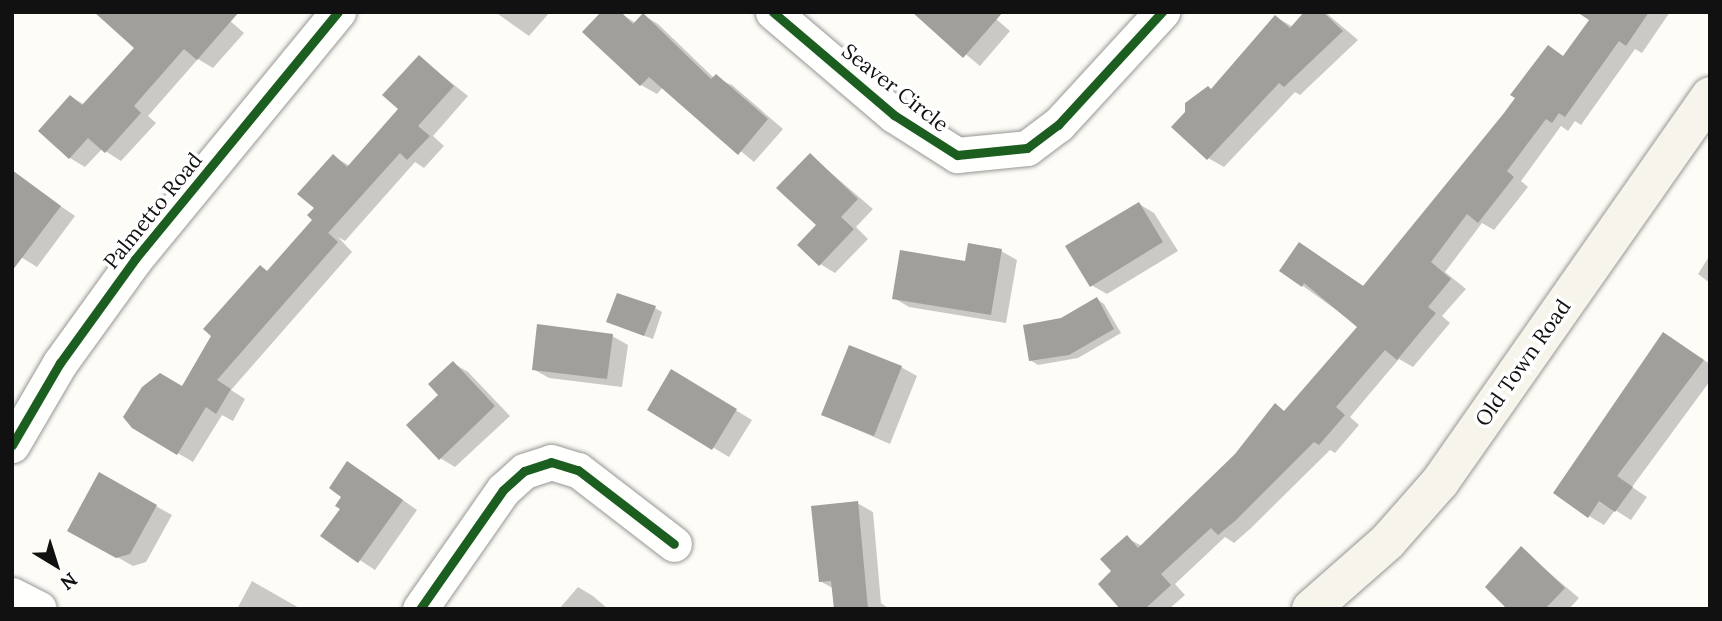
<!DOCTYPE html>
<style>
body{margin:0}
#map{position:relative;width:1722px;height:621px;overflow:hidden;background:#fdfcf7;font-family:Lora,serif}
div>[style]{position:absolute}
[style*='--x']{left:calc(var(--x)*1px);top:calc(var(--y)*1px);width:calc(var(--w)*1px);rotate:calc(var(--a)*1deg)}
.shadow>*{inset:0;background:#0003}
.building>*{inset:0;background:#a19f9c}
.roads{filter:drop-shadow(0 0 2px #979795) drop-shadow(0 0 2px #979795)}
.minor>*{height:35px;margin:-17.5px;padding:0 17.5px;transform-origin:17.5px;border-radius:17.5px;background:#fffffe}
.secondary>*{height:38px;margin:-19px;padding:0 19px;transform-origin:19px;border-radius:19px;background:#f6f4eb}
.cycleway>*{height:9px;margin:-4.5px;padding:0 4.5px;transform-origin:4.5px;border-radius:4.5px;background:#1b5e20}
span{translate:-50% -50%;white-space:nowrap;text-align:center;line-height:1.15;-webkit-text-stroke:7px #fff;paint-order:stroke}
.street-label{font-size:21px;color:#111}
.frame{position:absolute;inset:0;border:14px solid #111;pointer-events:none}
.north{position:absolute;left:21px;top:530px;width:70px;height:70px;-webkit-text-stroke:5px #fff;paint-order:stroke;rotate:142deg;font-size:19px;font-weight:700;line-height:28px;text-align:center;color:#111}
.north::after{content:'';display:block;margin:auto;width:24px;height:32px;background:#111;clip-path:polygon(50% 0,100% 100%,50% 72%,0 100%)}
</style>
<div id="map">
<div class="shadow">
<div style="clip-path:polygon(495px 12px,550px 12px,529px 36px)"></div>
<div style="clip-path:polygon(915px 12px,988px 12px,1010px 31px,980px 66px)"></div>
<div style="clip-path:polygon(1306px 12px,1325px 12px,1358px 40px,1300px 95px,1295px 92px,1224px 167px,1208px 158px,1212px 91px,1276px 17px,1293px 27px)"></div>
<div style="clip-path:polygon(1596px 12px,1670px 12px,1642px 53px,1635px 49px,1581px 125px,1575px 121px,1568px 131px,1561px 126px,1521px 181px,1528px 187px,1494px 230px,1482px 223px,1445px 272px,1466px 289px,1442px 316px,1450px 323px,1413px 367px,1399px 359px,1350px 417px,1359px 425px,1335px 453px,1330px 450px,1250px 529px,1234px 543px,1225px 537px,1175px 584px,1185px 595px,1169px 609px,1123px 609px,1114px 571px,1127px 538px,1142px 546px,1236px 455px,1275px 406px,1286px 412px,1360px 327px,1303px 286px,1300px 244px,1365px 287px,1565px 57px)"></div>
<div style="clip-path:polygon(221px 13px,244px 33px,213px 68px,198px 59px,148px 116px,156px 123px,121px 161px,102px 149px,85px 167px,70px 158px,71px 97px,85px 105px,136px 47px)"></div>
<div style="clip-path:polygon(621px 14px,636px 23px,643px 15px,658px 24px,714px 78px,732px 85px,783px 129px,754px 162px,663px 87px,657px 94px,641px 85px,585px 32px)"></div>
<div style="clip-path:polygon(419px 57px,468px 96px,433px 136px,444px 146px,424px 168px,415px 162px,345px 241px,338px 237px,352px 252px,231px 390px,245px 399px,233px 421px,222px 415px,193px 462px,133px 427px,183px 388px,260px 267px,268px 272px,314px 219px,333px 156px,350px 166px,400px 109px)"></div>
<div style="clip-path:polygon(810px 155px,873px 209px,856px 227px,868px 239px,835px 273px,820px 264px)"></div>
<div style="clip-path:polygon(23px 180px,75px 216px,37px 267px,16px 254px)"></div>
<div style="clip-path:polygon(1139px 204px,1154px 213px,1178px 251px,1107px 294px,1091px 285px)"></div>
<div style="clip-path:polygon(1001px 251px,1017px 260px,1006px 323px,909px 307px,894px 298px)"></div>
<div style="clip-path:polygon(1710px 255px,1710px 283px,1698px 274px)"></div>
<div style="clip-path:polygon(1097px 299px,1104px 304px,1121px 333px,1078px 358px,1038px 365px,1030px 360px,1061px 319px)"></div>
<div style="clip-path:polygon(655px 308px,662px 312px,653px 339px,608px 322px)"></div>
<div style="clip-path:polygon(1664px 334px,1710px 364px,1710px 381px,1632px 487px,1647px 497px,1631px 520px,1615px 510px,1604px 525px,1589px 516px)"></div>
<div style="clip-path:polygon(612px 336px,628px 345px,622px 387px,549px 378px,533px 369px)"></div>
<div style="clip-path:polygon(453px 363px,468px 372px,510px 416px,455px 467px,440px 458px,441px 395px)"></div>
<div style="clip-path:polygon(901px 367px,917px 376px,890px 444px,823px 415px)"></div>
<div style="clip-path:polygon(672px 372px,752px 420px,729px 457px,649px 409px)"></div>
<div style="clip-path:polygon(363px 472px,417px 510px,375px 570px,323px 536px)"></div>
<div style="clip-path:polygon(100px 475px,172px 515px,146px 562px,133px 566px,69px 530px)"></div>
<div style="clip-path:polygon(857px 503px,873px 512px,881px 603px,889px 609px,836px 609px,834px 589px,820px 581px)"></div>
<div style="clip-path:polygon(1521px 549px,1579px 598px,1569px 609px,1510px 609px)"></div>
<div style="clip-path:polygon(252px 581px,301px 609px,237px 609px)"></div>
<div style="clip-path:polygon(578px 587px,593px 596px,608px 609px,559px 609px)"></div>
</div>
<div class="building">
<div style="clip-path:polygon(94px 12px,239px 12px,197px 60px,184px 49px,134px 106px,141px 113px,105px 153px,88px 138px,69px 159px,38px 131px,70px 95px,82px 105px,134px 48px)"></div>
<div style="clip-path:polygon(601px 12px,621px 12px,633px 24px,643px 13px,711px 79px,716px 74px,768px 119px,738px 155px,649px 77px,640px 86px,582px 32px)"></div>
<div style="clip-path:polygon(912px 12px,1003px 12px,963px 58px)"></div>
<div style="clip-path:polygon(1304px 12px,1323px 12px,1343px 31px,1284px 87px,1279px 83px,1207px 160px,1171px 127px,1185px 112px,1185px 103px,1208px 86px,1211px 89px,1275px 15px,1290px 28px)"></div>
<div style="clip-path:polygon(1577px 12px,1649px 12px,1626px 46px,1619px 41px,1565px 117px,1559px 113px,1552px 123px,1546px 119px,1507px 171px,1514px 177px,1478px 223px,1467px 214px,1431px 262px,1451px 279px,1428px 307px,1436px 313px,1397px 360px,1385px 350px,1336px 407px,1345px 415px,1319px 445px,1314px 442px,1235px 521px,1218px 535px,1211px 528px,1161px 574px,1171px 585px,1145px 609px,1120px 609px,1098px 584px,1111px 571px,1100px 559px,1127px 535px,1138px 548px,1235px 454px,1275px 403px,1284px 411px,1357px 327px,1304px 283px,1302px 287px,1279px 271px,1299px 242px,1363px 286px,1504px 113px,1515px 98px,1510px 95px,1548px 45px,1563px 56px,1589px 20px)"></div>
<div style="clip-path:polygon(419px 55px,454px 86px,418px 126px,430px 136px,407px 160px,400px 153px,328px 233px,325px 230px,338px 242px,217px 380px,231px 389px,216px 414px,206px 407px,177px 455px,132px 428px,123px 417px,142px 387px,160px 373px,182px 386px,211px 336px,203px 329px,260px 265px,267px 271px,312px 220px,307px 215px,314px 208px,297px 194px,333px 154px,347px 167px,398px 109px,382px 95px)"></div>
<div style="clip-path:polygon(810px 153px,858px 199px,841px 217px,854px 229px,819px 266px,797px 245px,816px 225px,776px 188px)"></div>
<div style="clip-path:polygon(12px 170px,61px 206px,12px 271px)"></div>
<div style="clip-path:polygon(1139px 202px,1163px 242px,1090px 287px,1065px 246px)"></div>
<div style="clip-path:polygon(968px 243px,1002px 249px,991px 315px,892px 299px,900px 250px,965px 261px)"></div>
<div style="clip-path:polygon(617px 293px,656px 306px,644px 336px,606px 322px)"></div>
<div style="clip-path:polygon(1097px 297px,1114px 329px,1069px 355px,1029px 361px,1023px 325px,1061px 318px)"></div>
<div style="clip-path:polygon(537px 324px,613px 334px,607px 379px,532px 370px)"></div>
<div style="clip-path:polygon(1663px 332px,1704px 360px,1617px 476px,1633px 487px,1615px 512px,1599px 501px,1588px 518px,1553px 493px)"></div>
<div style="clip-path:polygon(849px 345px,902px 366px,874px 436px,821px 415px)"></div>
<div style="clip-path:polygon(453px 361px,495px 406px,439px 460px,406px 425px,438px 395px,428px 384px)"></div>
<div style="clip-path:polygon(671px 369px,737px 409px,712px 450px,647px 410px)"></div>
<div style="clip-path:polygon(347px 461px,403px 500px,358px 563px,320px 536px,340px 509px,335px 506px,341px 497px,329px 488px)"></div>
<div style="clip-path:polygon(99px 472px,157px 505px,130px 554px,116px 558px,67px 531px)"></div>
<div style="clip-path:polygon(858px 501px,868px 609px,834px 609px,831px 581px,819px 582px,811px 506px)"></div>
<div style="clip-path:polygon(1521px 546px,1565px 588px,1545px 609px,1507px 609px,1485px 587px)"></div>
</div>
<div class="roads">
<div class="minor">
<div style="--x:773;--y:12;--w:159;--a:40.4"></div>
<div style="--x:894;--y:115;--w:75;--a:32.4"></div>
<div style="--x:957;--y:155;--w:70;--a:-5.7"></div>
<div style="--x:1027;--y:148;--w:39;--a:-37"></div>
<div style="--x:1058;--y:125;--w:154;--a:-47.4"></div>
<div style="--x:12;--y:445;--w:95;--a:-59.7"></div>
<div style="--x:60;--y:363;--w:128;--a:-54.2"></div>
<div style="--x:135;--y:259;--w:320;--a:-50.6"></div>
<div style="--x:12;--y:595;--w:30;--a:27"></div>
<div style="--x:420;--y:609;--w:145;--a:-55.1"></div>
<div style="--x:503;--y:490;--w:28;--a:-42"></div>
<div style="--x:524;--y:471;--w:28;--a:-18"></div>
<div style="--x:551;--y:462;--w:28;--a:17"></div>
<div style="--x:578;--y:470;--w:121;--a:37.6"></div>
</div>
<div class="secondary">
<div style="--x:1311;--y:609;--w:103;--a:-41.4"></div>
<div style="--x:1388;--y:541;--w:79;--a:-48.6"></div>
<div style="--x:1440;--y:482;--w:471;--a:-55"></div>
</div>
</div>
<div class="cycleway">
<div style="--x:773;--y:12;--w:159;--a:40.4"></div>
<div style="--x:894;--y:115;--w:75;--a:32.4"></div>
<div style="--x:957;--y:155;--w:70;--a:-5.7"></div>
<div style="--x:1027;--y:148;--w:39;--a:-37"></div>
<div style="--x:1058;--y:125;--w:154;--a:-47.4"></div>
<div style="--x:12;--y:445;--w:95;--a:-59.7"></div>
<div style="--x:60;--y:363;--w:128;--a:-54.2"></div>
<div style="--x:135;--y:259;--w:320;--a:-50.6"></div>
<div style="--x:420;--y:609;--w:145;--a:-55.1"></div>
<div style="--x:503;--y:490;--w:28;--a:-42"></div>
<div style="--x:524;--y:471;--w:28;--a:-18"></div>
<div style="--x:551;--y:462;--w:28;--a:17"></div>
<div style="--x:578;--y:470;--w:121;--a:37.6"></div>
</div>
<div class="street-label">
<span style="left:895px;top:88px;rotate:38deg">Seaver Circle</span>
<span style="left:153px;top:211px;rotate:-51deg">Palmetto Road</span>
<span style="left:1523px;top:363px;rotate:-55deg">Old Town Road</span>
</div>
<div class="frame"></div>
<div class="north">N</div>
</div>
